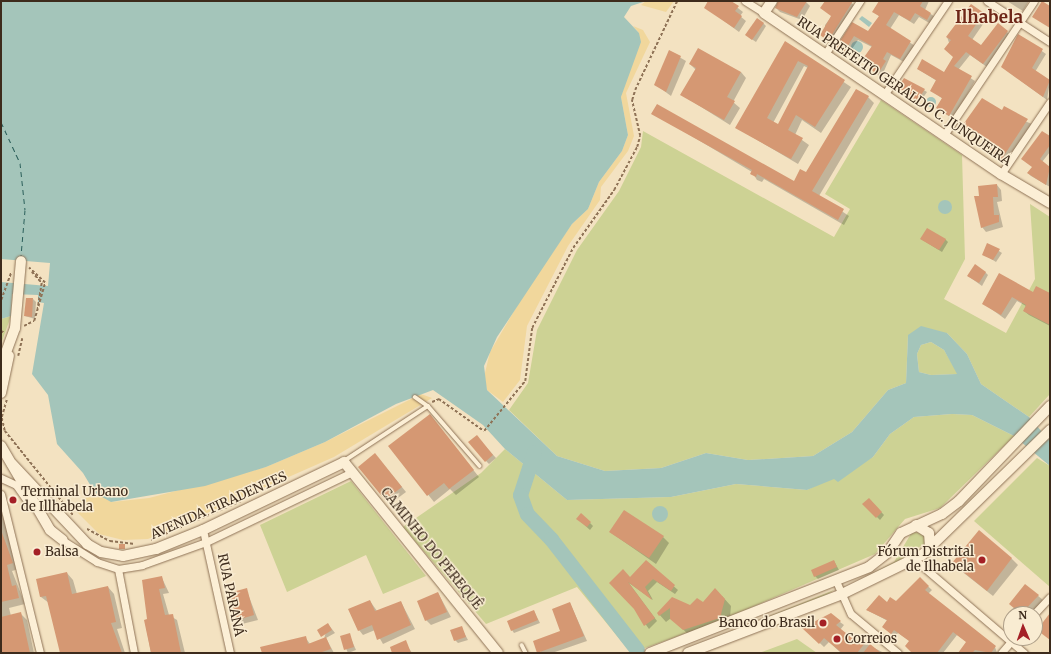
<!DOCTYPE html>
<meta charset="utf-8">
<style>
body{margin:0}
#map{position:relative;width:1051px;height:654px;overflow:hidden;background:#f3e2c1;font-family:Merriweather,serif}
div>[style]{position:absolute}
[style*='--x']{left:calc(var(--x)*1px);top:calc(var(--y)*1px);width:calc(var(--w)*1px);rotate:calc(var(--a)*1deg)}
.green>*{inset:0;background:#cdd294}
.sand>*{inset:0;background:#f1d79c}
.water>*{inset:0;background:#a4c5ba}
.round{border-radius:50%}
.pier>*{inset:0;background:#f3e2c1}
.shadow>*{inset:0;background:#0003}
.river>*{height:15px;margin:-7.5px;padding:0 7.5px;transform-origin:7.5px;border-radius:7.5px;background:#a4c5ba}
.ferry>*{height:1px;margin-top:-0.5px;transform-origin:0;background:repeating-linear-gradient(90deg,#2a5e59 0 5px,transparent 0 9px)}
.building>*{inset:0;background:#d59873}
.path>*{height:1.5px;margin-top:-0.75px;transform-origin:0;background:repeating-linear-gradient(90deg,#8e7256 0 3px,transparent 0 5px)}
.roads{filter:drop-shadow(0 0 1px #8e7256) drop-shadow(0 0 1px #8e7256)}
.service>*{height:3.5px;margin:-1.75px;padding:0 1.75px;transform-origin:1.75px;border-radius:1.75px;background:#fcefd6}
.minor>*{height:7px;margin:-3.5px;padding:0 3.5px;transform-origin:3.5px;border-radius:3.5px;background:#fcefd6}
.secondary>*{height:10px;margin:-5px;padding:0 5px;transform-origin:5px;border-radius:5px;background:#fcefd6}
.dots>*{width:11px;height:11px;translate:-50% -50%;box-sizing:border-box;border:2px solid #f9ecd2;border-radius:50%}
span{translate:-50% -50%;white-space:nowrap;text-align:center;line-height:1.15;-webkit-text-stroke:3px #f9ecd2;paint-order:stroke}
.street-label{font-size:13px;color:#3d2b1c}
.poi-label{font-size:13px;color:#3d2b1c}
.left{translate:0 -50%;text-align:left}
.right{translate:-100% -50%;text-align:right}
.district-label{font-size:17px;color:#6e2617;font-weight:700}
.frame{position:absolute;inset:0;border:2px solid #3d2b1c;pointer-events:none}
.north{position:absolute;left:1003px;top:606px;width:40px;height:40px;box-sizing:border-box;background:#f9ecd2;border:1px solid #ae9f89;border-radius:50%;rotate:358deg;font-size:11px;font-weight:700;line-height:16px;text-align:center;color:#3d2b1c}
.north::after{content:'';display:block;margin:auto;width:14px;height:18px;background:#a42026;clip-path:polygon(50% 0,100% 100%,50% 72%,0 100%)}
</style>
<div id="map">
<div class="green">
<div style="clip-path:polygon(881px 100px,962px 155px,965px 259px,944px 299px,1006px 333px,1035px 279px,1030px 204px,1050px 217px,1050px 394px,1029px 417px,981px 384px,967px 354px,947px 333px,908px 335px,906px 383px,888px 390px,852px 432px,813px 456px,748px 460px,706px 453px,661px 468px,605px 471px,557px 456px,509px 410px,528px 383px,537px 330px,577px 250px,619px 191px,641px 147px,643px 131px,834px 237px,850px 209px,825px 194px)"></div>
<div style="clip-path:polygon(11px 316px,1px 344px,1px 319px)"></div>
<div style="clip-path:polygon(931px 342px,944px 350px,958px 374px,931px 375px,919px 372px,917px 354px,921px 345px)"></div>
<div style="clip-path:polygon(952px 414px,972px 415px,1014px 436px,940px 508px,905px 519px,875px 554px,720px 621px,631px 653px,577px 587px,486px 624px,403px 527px,481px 473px,505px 449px,567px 500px,671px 497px,736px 484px,807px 490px,873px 457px,890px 434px,914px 417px)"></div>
<div style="clip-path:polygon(1037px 458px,1050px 466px,1050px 587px,974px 521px)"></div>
<div style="clip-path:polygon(351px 481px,426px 576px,383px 594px,366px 555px,287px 592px,260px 525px)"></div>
<div style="clip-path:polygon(912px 532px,923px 533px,928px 541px,888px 568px,845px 588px,894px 562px)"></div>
<div style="clip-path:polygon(834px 590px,824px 597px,676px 653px,797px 605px)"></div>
<div style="clip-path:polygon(797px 639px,817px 653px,759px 653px)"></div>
</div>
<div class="sand">
<div style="clip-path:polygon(646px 1px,674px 1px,666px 12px,641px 5px)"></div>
<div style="clip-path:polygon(633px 26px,643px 30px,650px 42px,626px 93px,634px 136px,628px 151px,601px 187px,600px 200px,568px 246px,527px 326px,520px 380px,503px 402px,487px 390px,484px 377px,490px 352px,527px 289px,572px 224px,588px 209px,599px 182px,622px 151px,628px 135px,621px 97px,639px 33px)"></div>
<div style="clip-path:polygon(421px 394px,432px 398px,334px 457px,148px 539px,123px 540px,99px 534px,71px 506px,95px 493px,112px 502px,149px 498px,266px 467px,325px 442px)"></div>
</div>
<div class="water">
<div style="clip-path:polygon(evenodd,1px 1px,646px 1px,631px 6px,624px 17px,639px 33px,641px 42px,621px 97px,628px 135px,622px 151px,599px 182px,588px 209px,572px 224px,497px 337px,484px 366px,487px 390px,557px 456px,605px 471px,661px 468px,706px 453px,748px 460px,813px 456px,852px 432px,888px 390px,906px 383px,908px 335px,921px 326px,947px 333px,967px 354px,981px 384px,1029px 417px,1050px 441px,1050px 466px,1014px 436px,972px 415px,952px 414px,914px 417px,890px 434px,873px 457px,838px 482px,834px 479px,807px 490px,736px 484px,671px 497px,567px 500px,505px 449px,483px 425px,433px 390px,396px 404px,325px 442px,266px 467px,205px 486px,111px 502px,95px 493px,83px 473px,57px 444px,48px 395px,32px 374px,44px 303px,38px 302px,38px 295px,12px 294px,11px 316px,1px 319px,1px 1px,931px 342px,944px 350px,957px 374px,931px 375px,919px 372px,917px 354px,921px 345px,931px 342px)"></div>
<div style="clip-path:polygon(862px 16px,872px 23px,869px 27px,859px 19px)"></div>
<div class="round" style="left:851px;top:41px;width:12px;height:12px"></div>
<div class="round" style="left:926px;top:97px;width:10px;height:10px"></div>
<div class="round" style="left:938px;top:200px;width:14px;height:14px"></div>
<div class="round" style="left:652px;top:506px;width:16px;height:16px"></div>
</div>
<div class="pier">
<div style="clip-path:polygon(1px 259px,50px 263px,48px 286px,1px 282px)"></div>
</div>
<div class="shadow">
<div style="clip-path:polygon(710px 1px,729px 1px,743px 12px,740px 16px,746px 21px,739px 32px,705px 7px)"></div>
<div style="clip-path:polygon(780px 1px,805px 1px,810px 6px,802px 20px,780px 12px,776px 8px)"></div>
<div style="clip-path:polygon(826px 1px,849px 1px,855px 6px,831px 43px,825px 38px,825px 25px,832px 16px)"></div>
<div style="clip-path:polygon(880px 1px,929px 1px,925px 10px,935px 17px,931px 24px,919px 17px,914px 24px,899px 15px,890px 29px,915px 46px,904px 62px,891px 55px,881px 78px,863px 60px,872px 47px,858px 40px,848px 55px,837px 47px,852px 23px,869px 33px,880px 17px,874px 12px)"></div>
<div style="clip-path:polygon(1007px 1px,1029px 1px,1023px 11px)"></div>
<div style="clip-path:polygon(984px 13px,988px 17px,972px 40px,981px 47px,1007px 32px,1011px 36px,987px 67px,970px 55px,958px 70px,975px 81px,953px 119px,937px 108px,943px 99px,931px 90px,937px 81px,918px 69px,945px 73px,954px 57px,947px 37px)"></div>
<div style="clip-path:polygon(763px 23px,766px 26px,756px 42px,750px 38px)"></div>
<div style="clip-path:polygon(1019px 35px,1046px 54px,1035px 72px,1050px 81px,1047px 100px,1002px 67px)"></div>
<div style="clip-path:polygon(evenodd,786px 43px,851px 87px,821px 133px,802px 120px,795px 135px,809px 145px,798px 164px,737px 128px,786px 43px,804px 66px,808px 68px,779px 126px,773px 123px,804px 66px)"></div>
<div style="clip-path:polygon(669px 51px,686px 61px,671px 96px,656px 85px)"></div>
<div style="clip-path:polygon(690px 64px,741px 72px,746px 78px,733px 102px,740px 108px,730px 125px,682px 95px,696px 70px)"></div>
<div style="clip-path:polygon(905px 79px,927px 92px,920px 102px,902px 89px)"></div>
<div style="clip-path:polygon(868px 97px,874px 103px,819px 196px,849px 216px,844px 225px,764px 179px,762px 182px,757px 180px,752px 172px,653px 113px,794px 182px,806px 174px)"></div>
<div style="clip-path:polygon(1002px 112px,1032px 124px,1006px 164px,986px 151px,982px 147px,985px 142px,964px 126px)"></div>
<div style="clip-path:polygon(1050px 138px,1050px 152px,1042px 162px,1050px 169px,1050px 187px,1031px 176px,1028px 173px,1033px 167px,1022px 159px)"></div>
<div style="clip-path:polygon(997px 185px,1001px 190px,1002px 201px,997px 202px,1003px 227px,986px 232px,982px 227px,980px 197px)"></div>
<div style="clip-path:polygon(921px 239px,945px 239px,948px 242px,942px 252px)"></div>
<div style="clip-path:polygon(988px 244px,1002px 253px,996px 262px,983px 254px)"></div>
<div style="clip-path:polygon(985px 272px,988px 275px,982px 286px,968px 276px)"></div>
<div style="clip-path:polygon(999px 275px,1033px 293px,1050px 294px,1050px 326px,1029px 315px,1024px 311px,1026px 306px,1017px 301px,1005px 319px,983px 303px)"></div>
<div style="clip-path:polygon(33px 299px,36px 302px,35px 319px,25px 316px)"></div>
<div style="clip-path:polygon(430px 416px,479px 477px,456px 495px,450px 489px,434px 502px,390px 447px)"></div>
<div style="clip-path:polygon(479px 439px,496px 458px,489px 464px,486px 461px)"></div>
<div style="clip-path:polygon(379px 459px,406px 492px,390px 504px,359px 467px)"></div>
<div style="clip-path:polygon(869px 499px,884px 515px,880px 520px,864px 504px)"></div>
<div style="clip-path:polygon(1px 513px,6px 518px,19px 569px,12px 571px,25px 604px,9px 608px,11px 616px,20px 613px,27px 620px,34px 653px,1px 653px)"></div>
<div style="clip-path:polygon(581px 514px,593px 526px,590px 530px,580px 521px)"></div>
<div style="clip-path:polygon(610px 532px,663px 537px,669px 543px,656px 564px)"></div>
<div style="clip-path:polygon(1011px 558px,1018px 565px,993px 596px,960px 570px)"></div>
<div style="clip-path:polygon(834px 561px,839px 570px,818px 579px,815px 576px)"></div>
<div style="clip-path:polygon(646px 562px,678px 590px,675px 594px,657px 582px,648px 591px,653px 600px,629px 583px,657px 621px,649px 629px,634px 608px,623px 571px,630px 578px)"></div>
<div style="clip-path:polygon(67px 573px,73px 580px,77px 594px,108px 587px,114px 594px,122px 628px,117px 629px,125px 653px,61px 653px,49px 603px,41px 597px,37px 580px)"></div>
<div style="clip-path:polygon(162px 578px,169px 593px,163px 594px,169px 615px,177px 620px,185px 653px,151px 653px,145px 621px,149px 620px)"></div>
<div style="clip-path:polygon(920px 579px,932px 590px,928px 594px,995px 647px,997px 653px,959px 653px,967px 642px,957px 635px,943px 653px,914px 653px,910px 641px,898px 633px,895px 637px,883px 627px,888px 621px,867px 610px,896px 603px)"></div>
<div style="clip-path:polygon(1025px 585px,1043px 600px,1032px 614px,1022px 614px,1015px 608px)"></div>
<div style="clip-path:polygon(246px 589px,258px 620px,242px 624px,237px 619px)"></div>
<div style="clip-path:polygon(438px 593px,451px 617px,431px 625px,426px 620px)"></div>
<div style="clip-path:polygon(722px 596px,731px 606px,730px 617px,690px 636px,671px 618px,666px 622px,658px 613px,673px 598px,690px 607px)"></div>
<div style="clip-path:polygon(370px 601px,377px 611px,401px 602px,415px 629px,383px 644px,375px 630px,363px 635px,359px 630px)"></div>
<div style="clip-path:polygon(570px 603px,587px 641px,552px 653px,539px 653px,561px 632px)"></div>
<div style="clip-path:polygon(534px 611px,540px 623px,514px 633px,512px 630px)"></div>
<div style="clip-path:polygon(840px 622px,844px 625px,840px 630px,857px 643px,859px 640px,884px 653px,841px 653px,829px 642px,824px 647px,804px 628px)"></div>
<div style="clip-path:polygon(328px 624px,335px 633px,326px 638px,334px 653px,263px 653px,305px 637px,310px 644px,324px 639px)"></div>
<div style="clip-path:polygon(461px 627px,468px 640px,458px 643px,455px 640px)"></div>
<div style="clip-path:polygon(349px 634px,356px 650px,348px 653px,341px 637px)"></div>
<div style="clip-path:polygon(405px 642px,412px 653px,392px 653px)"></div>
</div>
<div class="river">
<div style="--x:534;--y:452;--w:45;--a:108"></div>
<div style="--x:520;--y:495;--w:20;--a:70"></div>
<div style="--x:527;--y:514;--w:35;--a:46"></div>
<div style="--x:551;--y:539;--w:140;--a:52.2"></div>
</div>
<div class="ferry">
<div style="--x:1;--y:122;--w:45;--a:65.1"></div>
<div style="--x:20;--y:163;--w:47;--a:83.9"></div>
<div style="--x:25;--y:210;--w:46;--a:95"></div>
</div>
<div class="building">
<div style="clip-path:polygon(708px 1px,731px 1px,739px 6px,735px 11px,742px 16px,734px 28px,704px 8px)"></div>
<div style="clip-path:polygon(778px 1px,807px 1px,797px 17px,775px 8px)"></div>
<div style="clip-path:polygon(825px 1px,853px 1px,828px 41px,820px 35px,831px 16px,820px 8px)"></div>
<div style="clip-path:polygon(879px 1px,923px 1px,920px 6px,931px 13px,927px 20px,915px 13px,910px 21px,894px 12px,886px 25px,911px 41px,900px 59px,887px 52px,883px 59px,886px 61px,877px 75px,862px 60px,872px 46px,854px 36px,844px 52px,836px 47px,852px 22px,868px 31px,879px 16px,872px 12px)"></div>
<div style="clip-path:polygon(1042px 1px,1050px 6px,1050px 28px,1032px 17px)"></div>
<div style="clip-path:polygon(971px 4px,984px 13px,968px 36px,981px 45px,998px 23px,1008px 31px,983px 64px,966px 52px,954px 66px,972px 76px,949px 116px,936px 108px,942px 98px,930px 91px,936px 80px,917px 69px,922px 59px,944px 72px,953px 57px,944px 49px,951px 40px,946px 37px)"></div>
<div style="clip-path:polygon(757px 18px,764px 23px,752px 40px,745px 35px)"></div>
<div style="clip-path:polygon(1018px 34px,1043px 49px,1032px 68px,1050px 80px,1043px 97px,1001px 67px)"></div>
<div style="clip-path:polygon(evenodd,785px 41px,845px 80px,815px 127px,796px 115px,788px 130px,803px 138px,791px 159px,735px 128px,785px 41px,798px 61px,808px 66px,778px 124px,767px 118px,798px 61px)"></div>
<div style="clip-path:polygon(698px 48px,741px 72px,727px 97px,735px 101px,724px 120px,680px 95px,696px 68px,689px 64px)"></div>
<div style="clip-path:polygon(669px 50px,681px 56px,666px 92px,654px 85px)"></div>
<div style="clip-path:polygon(904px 78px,925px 89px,917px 101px,898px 87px)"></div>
<div style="clip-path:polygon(856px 89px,869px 96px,812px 191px,844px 209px,838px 220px,757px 174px,756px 177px,750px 174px,752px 170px,651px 114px,657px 104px,794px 181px,800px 169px,806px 172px)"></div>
<div style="clip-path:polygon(982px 98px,1002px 110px,1004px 106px,1028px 119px,1001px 160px,980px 147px,985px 140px,962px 126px)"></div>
<div style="clip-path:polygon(1042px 131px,1050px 136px,1050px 145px,1040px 159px,1050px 167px,1046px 185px,1027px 173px,1032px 167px,1021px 159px)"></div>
<div style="clip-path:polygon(997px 184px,998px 197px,993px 197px,994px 215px,999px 215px,999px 222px,981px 228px,974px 196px,979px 196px,978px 186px)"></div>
<div style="clip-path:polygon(927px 228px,946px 239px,939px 250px,920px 239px)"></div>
<div style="clip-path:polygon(987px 243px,1000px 249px,993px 260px,982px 255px)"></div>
<div style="clip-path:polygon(975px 264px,986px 272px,979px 283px,967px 276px)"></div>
<div style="clip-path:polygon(999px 273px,1033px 292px,1036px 286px,1050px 293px,1050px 325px,1023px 311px,1026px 305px,1012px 297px,1001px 315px,982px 304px)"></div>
<div style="clip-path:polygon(26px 298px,33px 298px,32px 317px,24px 316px)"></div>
<div style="clip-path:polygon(430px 414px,474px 470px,449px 489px,444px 483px,427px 496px,388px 446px)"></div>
<div style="clip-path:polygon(477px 435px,493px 455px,485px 462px,468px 442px)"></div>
<div style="clip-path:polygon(375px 453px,402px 487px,385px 500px,358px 467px)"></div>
<div style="clip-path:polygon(869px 498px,882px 512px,876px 518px,862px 504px)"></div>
<div style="clip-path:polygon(624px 510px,664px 536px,649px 558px,609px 532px)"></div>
<div style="clip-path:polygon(581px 513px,591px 522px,587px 527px,576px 519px)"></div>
<div style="clip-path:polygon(1px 530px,13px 563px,7px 565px,12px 586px,16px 585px,19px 598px,1px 602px)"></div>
<div style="clip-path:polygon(979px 530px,1012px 558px,987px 591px,952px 563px)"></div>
<div style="clip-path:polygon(119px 544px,125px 544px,125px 549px,119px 549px)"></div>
<div style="clip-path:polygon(646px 560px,675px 585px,671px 591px,653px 579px,645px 587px,652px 600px,628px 582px,655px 618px,644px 626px,634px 609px,609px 583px,623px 569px,630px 577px)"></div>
<div style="clip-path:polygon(834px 560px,837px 567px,814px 577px,811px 570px)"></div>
<div style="clip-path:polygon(67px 572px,72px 594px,108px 586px,116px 622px,111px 623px,122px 653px,60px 653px,46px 596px,40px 597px,36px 579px)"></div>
<div style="clip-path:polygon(162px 576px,165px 588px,159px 589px,165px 615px,173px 614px,181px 653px,151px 653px,144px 620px,147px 619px,142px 580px)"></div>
<div style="clip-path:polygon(920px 577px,929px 586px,925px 590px,996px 646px,991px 653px,975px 650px,972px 653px,958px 653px,966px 642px,953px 632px,937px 653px,912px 653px,905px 646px,909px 641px,894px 630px,891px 634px,882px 627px,887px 620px,866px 610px,879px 595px,887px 602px,890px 597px,896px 601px)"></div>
<div style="clip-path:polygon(1025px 584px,1039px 595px,1021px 614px,1009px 604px)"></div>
<div style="clip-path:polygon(247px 588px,254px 615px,237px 620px,229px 593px)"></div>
<div style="clip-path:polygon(715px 588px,725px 599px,720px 618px,683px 630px,670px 619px,670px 608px,659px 616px,657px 613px,672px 597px,690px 605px,697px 598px,703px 602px)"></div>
<div style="clip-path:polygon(438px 592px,447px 612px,425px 621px,417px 601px)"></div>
<div style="clip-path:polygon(370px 600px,375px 611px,401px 601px,411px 625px,377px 640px,372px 625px,358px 631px,348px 609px)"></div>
<div style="clip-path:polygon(570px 602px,584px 636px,537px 653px,533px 641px,560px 631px,552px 609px)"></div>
<div style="clip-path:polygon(534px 610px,538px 620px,511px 631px,507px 621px)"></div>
<div style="clip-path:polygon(21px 612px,30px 653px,1px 653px,1px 617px)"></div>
<div style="clip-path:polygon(831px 613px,841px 621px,836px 625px,857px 642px,859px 638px,865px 643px,857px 653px,842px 653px,824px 638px,819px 644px,802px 628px)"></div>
<div style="clip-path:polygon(1050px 613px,1050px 640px,1037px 630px)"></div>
<div style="clip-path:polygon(328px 623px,332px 630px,321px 637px,317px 630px)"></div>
<div style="clip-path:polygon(462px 626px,466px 637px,454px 641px,450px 630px)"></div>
<div style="clip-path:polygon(350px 633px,354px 647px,344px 650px,340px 636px)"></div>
<div style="clip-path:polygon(306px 636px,308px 644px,326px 637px,331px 649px,319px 653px,262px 653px,260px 647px)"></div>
<div style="clip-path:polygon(406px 640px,411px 653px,392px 653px,390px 647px)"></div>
<div style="clip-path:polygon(870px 644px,881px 653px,863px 653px)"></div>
</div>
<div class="path">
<div style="--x:32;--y:272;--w:15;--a:48"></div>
<div style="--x:42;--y:283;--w:26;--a:99"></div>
<div style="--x:1;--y:300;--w:29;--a:-70"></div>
<div style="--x:1;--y:313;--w:18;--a:90"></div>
<div style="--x:1;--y:331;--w:4;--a:27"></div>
<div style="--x:24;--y:326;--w:11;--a:-27"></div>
<div style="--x:34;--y:321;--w:40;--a:-74"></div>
<div style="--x:45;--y:283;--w:22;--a:-137"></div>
<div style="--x:18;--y:356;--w:18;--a:-77"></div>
<div style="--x:7;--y:400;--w:19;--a:106"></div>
<div style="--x:2;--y:418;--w:13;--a:77"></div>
<div style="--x:5;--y:431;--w:108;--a:51"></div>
<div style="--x:432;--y:402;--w:8;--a:-23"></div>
<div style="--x:439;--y:399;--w:55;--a:35.4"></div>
<div style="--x:484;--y:431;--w:65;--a:-50.6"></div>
<div style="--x:525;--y:381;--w:53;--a:-82.5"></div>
<div style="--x:532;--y:328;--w:90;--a:-62.9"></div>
<div style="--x:573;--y:248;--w:71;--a:-54.7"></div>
<div style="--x:614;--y:190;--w:49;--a:-61.9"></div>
<div style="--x:637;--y:147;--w:11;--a:-75"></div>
<div style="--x:640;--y:136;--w:37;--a:-103"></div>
<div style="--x:632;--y:100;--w:10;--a:-73"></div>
<div style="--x:635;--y:90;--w:98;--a:-64.7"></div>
<div style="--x:87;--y:529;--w:26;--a:28"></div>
<div style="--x:110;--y:541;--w:25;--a:7"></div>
<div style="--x:151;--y:540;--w:98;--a:-23.4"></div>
</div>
<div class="roads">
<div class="service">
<div style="--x:415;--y:397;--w:16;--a:35"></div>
<div style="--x:428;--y:406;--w:79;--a:49.1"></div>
<div style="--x:344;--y:461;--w:100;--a:-33.2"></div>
<div style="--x:522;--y:645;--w:9;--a:63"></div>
</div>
<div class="minor">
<div style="--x:745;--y:1;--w:22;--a:32"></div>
<div style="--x:987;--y:1;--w:75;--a:33.1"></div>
<div style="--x:825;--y:54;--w:64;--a:-56.6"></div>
<div style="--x:884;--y:95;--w:114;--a:-55.8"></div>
<div style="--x:944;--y:135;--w:161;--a:-56.1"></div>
<div style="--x:1001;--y:174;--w:87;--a:-55.8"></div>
<div style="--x:1;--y:478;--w:17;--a:25"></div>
<div style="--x:16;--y:485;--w:24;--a:55"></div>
<div style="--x:1;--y:494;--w:164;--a:76.2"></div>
<div style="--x:203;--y:530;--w:126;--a:77.6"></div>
<div style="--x:59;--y:538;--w:45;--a:32.3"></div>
<div style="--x:97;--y:562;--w:22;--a:18"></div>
<div style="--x:118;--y:569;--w:24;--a:-9"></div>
<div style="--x:142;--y:565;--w:68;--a:-19.8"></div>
<div style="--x:206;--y:542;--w:162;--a:-25.6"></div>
<div style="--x:914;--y:559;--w:145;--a:40.5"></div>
<div style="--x:118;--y:569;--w:86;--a:79.2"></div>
<div style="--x:836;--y:581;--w:36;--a:66"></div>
<div style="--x:851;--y:614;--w:61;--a:39.7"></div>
<div style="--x:1034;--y:614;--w:23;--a:-47"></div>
<div style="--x:1001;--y:653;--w:20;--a:-49"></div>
</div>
<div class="secondary">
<div style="--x:772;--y:1;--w:14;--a:124"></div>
<div style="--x:764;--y:13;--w:287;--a:34.2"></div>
<div style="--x:1001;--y:174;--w:57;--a:30.6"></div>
<div style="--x:1;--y:366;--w:40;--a:-69.8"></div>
<div style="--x:15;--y:328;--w:67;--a:-84.9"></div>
<div style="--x:1;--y:393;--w:38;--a:-78"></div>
<div style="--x:1;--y:446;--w:97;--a:59.7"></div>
<div style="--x:50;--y:530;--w:16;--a:38"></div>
<div style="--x:12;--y:464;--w:110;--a:46.8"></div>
<div style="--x:87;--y:544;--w:16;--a:30"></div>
<div style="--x:101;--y:552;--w:22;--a:10"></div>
<div style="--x:123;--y:556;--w:34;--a:-12"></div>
<div style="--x:156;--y:549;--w:51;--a:-22"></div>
<div style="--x:203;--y:530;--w:157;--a:-25.7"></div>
<div style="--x:344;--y:462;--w:245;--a:51.1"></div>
<div style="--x:916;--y:525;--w:15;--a:32"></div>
<div style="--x:929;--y:533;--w:16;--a:86"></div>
<div style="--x:650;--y:653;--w:235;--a:-21.4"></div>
<div style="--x:869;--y:567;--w:24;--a:-38"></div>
<div style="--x:888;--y:552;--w:23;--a:-56"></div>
<div style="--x:901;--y:533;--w:45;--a:-24.9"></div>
<div style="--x:942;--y:514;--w:21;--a:-37"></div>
<div style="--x:959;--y:501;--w:132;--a:-46.2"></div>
<div style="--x:688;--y:653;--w:163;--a:-20.9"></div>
<div style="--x:840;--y:595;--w:91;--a:-26"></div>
<div style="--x:922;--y:555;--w:179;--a:-44.3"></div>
</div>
</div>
<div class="dots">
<div style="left:13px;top:500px;background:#a42026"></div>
<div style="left:37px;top:552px;background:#a42026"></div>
<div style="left:982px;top:560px;background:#a42026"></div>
<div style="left:823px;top:623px;background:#a42026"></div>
<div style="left:837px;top:639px;background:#a42026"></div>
</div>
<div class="street-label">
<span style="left:904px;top:92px;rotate:34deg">RUA PREFEITO GERALDO C. JUNQUEIRA</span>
<span style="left:219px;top:506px;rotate:-24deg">AVENIDA TIRADENTES</span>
<span style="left:431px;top:549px;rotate:51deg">CAMINHO DO PEREQUÊ</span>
<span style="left:230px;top:595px;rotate:78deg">RUA PARANÁ</span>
</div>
<div class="poi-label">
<span class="left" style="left:21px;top:500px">Terminal Urbano<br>de Illhabela</span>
<span class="left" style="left:45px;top:552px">Balsa</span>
<span class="right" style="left:974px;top:560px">Fórum Distrital<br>de Ilhabela</span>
<span class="right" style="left:815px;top:623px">Banco do Brasil</span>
<span class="left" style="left:845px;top:639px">Correios</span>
</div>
<div class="district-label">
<span style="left:989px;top:18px">Ilhabela</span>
</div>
<div class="frame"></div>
<div class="north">N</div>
</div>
